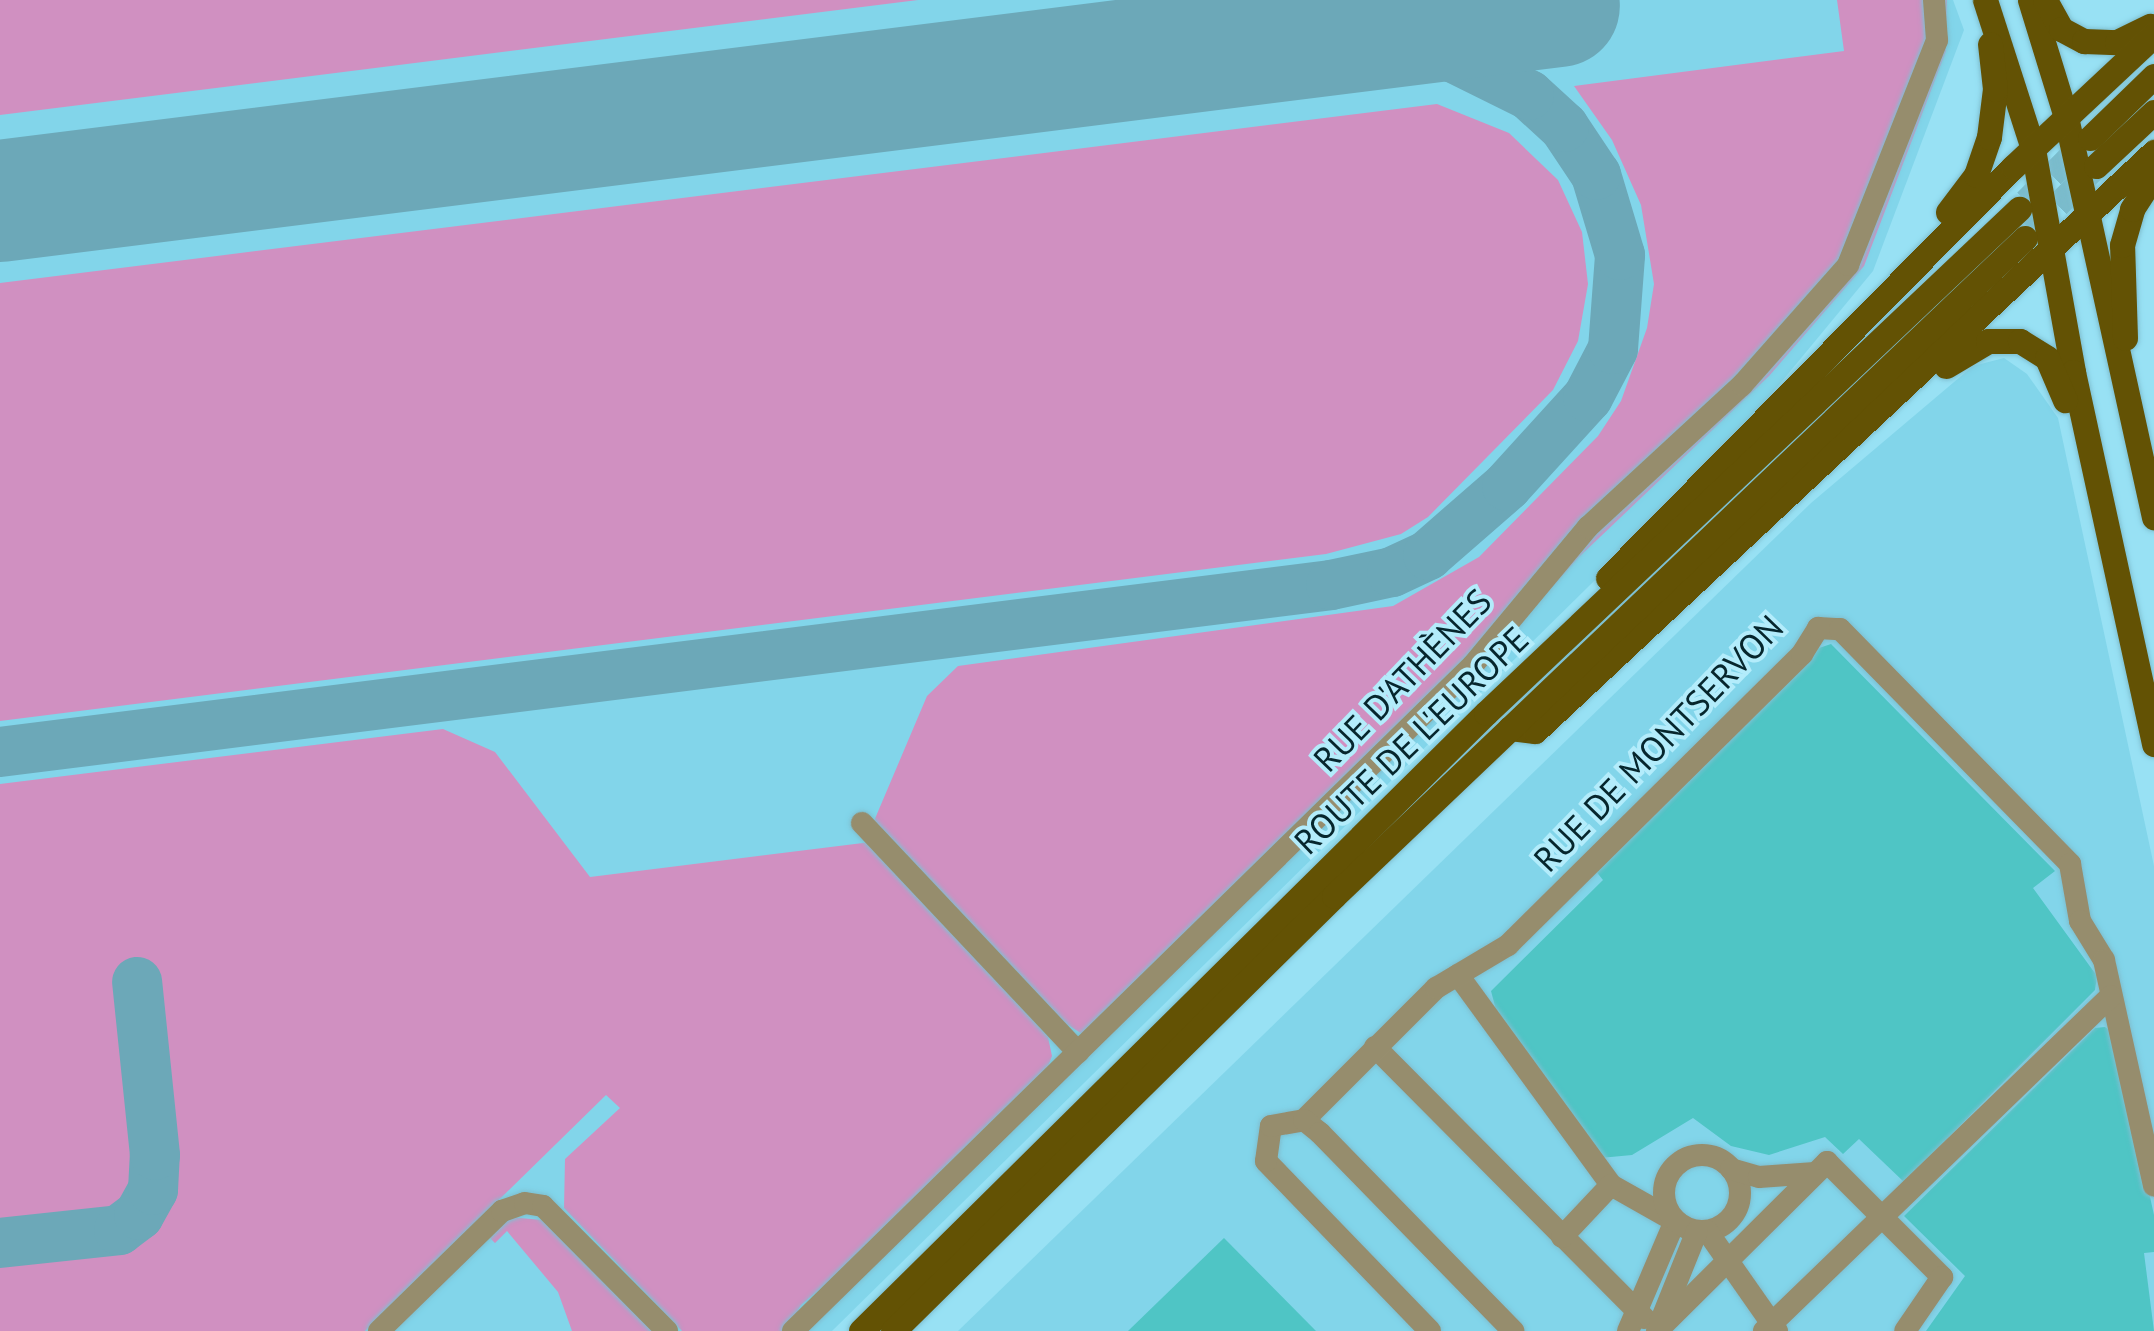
<!DOCTYPE html>
<meta charset="utf-8">
<style>
body{margin:0}
#map{position:relative;width:2154px;height:1331px;overflow:hidden;background:#98e1f4;font-family:"PT Sans",sans-serif}
div>[style]{position:absolute}
[style*='--x']{left:calc(var(--x)*1px);top:calc(var(--y)*1px);width:calc(var(--w)*1px);rotate:calc(var(--a)*1deg)}
.built>*{inset:0;background:#82d5ea}
.green>*{inset:0;background:#d090c1}
.taxiway>*{height:50px;margin:-25px;padding:0 25px;transform-origin:25px;border-radius:25px;background:#6ca8b8}
.runway>*{height:122px;margin:-61px;padding:0 61px;transform-origin:61px;border-radius:61px;background:#6ca8b8}
.building>*{inset:0;background:#4fc5c5}
.major-tunnel>*{height:25px;margin-top:-12.5px;transform-origin:0;background:repeating-linear-gradient(90deg,#7bbccc 0 25px,transparent 0 37px)}
.roads{filter:drop-shadow(0 0 2px #7ebfd0) drop-shadow(0 0 2px #7ebfd0)}
.minor>*{height:22px;margin:-11px;padding:0 11px;transform-origin:11px;border-radius:11px;background:#968d6d}
.minor>.ring{margin:-11px;padding:0;box-sizing:content-box;background:none;border:22px solid #968d6d;border-radius:50%}
.major>*{height:25px;margin:-12.5px;padding:0 12.5px;transform-origin:12.5px;border-radius:12.5px;background:#635204}
span{translate:-50% -50%;white-space:nowrap;text-align:center;line-height:1.15;-webkit-text-stroke:8px #b3ecfb;paint-order:stroke}
.street-label{font-size:35px;color:#06262d}
</style>
<div id="map">
<div class="built">
<div style="clip-path:polygon(0 0,1953px 0,1964px 30px,1873px 271px,1716px 461px,832px 1331px,0 1331px)"></div>
<div style="clip-path:polygon(2004px 358px,2027px 374px,2058px 418px,2154px 866px,2154px 1331px,958px 1331px,1811px 503px,1973px 366px)"></div>
</div>
<div class="green">
<div style="clip-path:polygon(0 0,918px 0,0 115px)"></div>
<div style="clip-path:polygon(1837px 0,1947px 0,1946px 51px,1864px 266px,1769px 376px,1579px 557px,1477px 672px,1099px 1045px,1062px 1021px,874px 821px,927px 696px,958px 666px,1393px 606px,1479px 557px,1598px 436px,1621px 401px,1647px 328px,1654px 284px,1641px 205px,1612px 140px,1574px 86px,1844px 51px)"></div>
<div style="clip-path:polygon(1437px 104px,1509px 133px,1558px 180px,1582px 232px,1588px 284px,1578px 341px,1553px 390px,1428px 517px,1401px 534px,1326px 554px,0 721px,0 283px)"></div>
<div style="clip-path:polygon(443px 729px,495px 752px,590px 877px,871px 842px,1048px 1037px,1052px 1056px,1045px 1075px,880px 1238px,801px 1305px,786px 1331px,682px 1331px,564px 1208px,565px 1159px,620px 1108px,606px 1095px,365px 1331px,0 1331px,0 784px)"></div>
<div style="clip-path:polygon(510px 1217px,542px 1220px,653px 1331px,572px 1331px,558px 1292px,507px 1231px,495px 1243px,488px 1236px)"></div>
</div>
<div class="taxiway">
<div style="--x:0;--y:752;--w:1341;--a:-7.15"></div>
<div style="--x:1331;--y:585;--w:62;--a:-12"></div>
<div style="--x:1392;--y:572;--w:40;--a:-25"></div>
<div style="--x:1428;--y:555;--w:105;--a:-41.1"></div>
<div style="--x:1507;--y:486;--w:120;--a:-47.7"></div>
<div style="--x:1588;--y:397;--w:54;--a:-62.5"></div>
<div style="--x:1613;--y:349;--w:94;--a:-85.7"></div>
<div style="--x:1620;--y:255;--w:84;--a:-106.7"></div>
<div style="--x:1596;--y:175;--w:58;--a:-123.7"></div>
<div style="--x:1564;--y:127;--w:47;--a:-137.6"></div>
<div style="--x:1529;--y:95;--w:84;--a:-153.7"></div>
<div style="--x:1454;--y:58;--w:66;--a:-161.6"></div>
<div style="--x:1391;--y:37;--w:56;--a:-176.9"></div>
<div style="--x:0;--y:1243;--w:120;--a:-6.2"></div>
<div style="--x:119;--y:1230;--w:25;--a:-37"></div>
<div style="--x:139;--y:1215;--w:29;--a:-61"></div>
<div style="--x:153;--y:1190;--w:35;--a:-87"></div>
<div style="--x:155;--y:1155;--w:174;--a:-95.9"></div>
</div>
<div class="runway">
<div style="--x:0;--y:201;--w:1571;--a:-7.13"></div>
</div>
<div class="building">
<div style="clip-path:polygon(1831px 644px,2055px 871px,2033px 888px,2097px 976px,2095px 990px,1904px 1182px,1859px 1139px,1843px 1154px,1825px 1137px,1769px 1155px,1731px 1146px,1693px 1118px,1632px 1155px,1600px 1158px,1497px 1014px,1491px 991px,1603px 880px,1595px 870px,1819px 648px)"></div>
<div style="clip-path:polygon(2105px 1027px,2114px 1034px,2154px 1215px,2154px 1252px,2144px 1253px,2154px 1331px,1926px 1331px,1965px 1276px,1904px 1216px,2095px 1028px)"></div>
<div style="clip-path:polygon(1224px 1238px,1316px 1331px,1128px 1331px)"></div>
</div>
<div class="major-tunnel">
<div style="--x:2026;--y:201;--w:85;--a:-45"></div>
<div style="--x:2032;--y:231;--w:86;--a:-45.5"></div>
</div>
<div class="roads">
<div class="minor">
<div style="--x:862;--y:823;--w:315;--a:46.7"></div>
<div style="--x:1458;--y:975;--w:260;--a:53.9"></div>
<div style="--x:1611;--y:1185;--w:73;--a:29.4"></div>
<div style="--x:1675;--y:1221;--w:120;--a:113.1"></div>
<div style="--x:1375;--y:1047;--w:382;--a:45.2"></div>
<div style="--x:1304;--y:1120;--w:187;--a:-45"></div>
<div style="--x:1436;--y:988;--w:84;--a:-30.8"></div>
<div style="--x:1508;--y:945;--w:414;--a:-44.7"></div>
<div style="--x:1802;--y:654;--w:31;--a:-58"></div>
<div style="--x:1818;--y:628;--w:22;--a:3"></div>
<div style="--x:1840;--y:629;--w:329;--a:45.6"></div>
<div style="--x:2070;--y:864;--w:58;--a:80"></div>
<div style="--x:2080;--y:921;--w:46;--a:58.4"></div>
<div style="--x:2104;--y:960;--w:231;--a:77.5"></div>
<div class="ring" style="left:1664px;top:1155px;width:54px;height:54px"></div>
<div style="--x:1731;--y:1169;--w:29;--a:16"></div>
<div style="--x:1759;--y:1177;--w:56;--a:-4.1"></div>
<div style="--x:1707;--y:1231;--w:122;--a:55"></div>
<div style="--x:1562;--y:1237;--w:71;--a:-46.7"></div>
<div style="--x:1660;--y:1323;--w:99;--a:-68.1"></div>
<div style="--x:379;--y:1331;--w:172;--a:-44.3"></div>
<div style="--x:502;--y:1211;--w:24;--a:-19"></div>
<div style="--x:525;--y:1203;--w:18;--a:9"></div>
<div style="--x:543;--y:1206;--w:176;--a:45.2"></div>
<div style="--x:793;--y:1331;--w:952;--a:-44.4"></div>
<div style="--x:1473;--y:665;--w:180;--a:-50.2"></div>
<div style="--x:1588;--y:527;--w:209;--a:-42.7"></div>
<div style="--x:1742;--y:385;--w:160;--a:-48.5"></div>
<div style="--x:1848;--y:265;--w:242;--a:-68.4"></div>
<div style="--x:1937;--y:40;--w:40;--a:-94.3"></div>
<div style="--x:1430;--y:1331;--w:236;--a:-134"></div>
<div style="--x:1266;--y:1161;--w:35;--a:-82"></div>
<div style="--x:1271;--y:1126;--w:34;--a:-10"></div>
<div style="--x:1304;--y:1120;--w:21;--a:39"></div>
<div style="--x:1320;--y:1133;--w:277;--a:45.7"></div>
<div style="--x:1657;--y:1331;--w:240;--a:-44.8"></div>
<div style="--x:1827;--y:1162;--w:163;--a:45"></div>
<div style="--x:1942;--y:1277;--w:65;--a:124.4"></div>
<div style="--x:1764;--y:1331;--w:482;--a:-44"></div>
</div>
<div class="major">
<div style="--x:1985;--y:0;--w:157;--a:72.1"></div>
<div style="--x:2033;--y:149;--w:227;--a:79.8"></div>
<div style="--x:2073;--y:372;--w:381;--a:77.7"></div>
<div style="--x:2030;--y:0;--w:122;--a:72.9"></div>
<div style="--x:2066;--y:117;--w:410;--a:77.6"></div>
<div style="--x:2045;--y:0;--w:33;--a:61"></div>
<div style="--x:2061;--y:29;--w:26;--a:28"></div>
<div style="--x:2084;--y:41;--w:33;--a:2"></div>
<div style="--x:2117;--y:42;--w:37;--a:-26"></div>
<div style="--x:2090;--y:138;--w:89;--a:-44.1"></div>
<div style="--x:2096;--y:166;--w:79;--a:-43"></div>
<div style="--x:1948;--y:212;--w:46;--a:-52.9"></div>
<div style="--x:1976;--y:175;--w:40;--a:-71.1"></div>
<div style="--x:1989;--y:137;--w:48;--a:-82.9"></div>
<div style="--x:1995;--y:89;--w:45;--a:-96.3"></div>
<div style="--x:2125;--y:338;--w:93;--a:-91.8"></div>
<div style="--x:2122;--y:245;--w:37;--a:-74"></div>
<div style="--x:2132;--y:209;--w:40;--a:-57.1"></div>
<div style="--x:1946;--y:366;--w:49;--a:-30.8"></div>
<div style="--x:1988;--y:341;--w:32;--a:0"></div>
<div style="--x:2020;--y:341;--w:32;--a:32"></div>
<div style="--x:2047;--y:358;--w:46;--a:66.8"></div>
<div style="--x:1608;--y:578;--w:577;--a:-45.42"></div>
<div style="--x:2013;--y:167;--w:193;--a:-43.1"></div>
<div style="--x:1510;--y:728;--w:25;--a:7"></div>
<div style="--x:1535;--y:731;--w:848;--a:-43.09"></div>
<div style="--x:861;--y:1331;--w:879;--a:-44.68"></div>
<div style="--x:1486;--y:713;--w:734;--a:-43.4"></div>
<div style="--x:893;--y:1331;--w:619;--a:-44.61"></div>
<div style="--x:1334;--y:896;--w:954;--a:-43.6"></div>
</div>
</div>
<div class="street-label">
<span style="left:1402px;top:680px;rotate:-46deg">RUE D'ATHÈNES</span>
<span style="left:1411px;top:740px;rotate:-44deg">ROUTE DE L'EUROPE</span>
<span style="left:1658px;top:743px;rotate:-46deg">RUE DE MONTSERVON</span>
</div>
</div>
